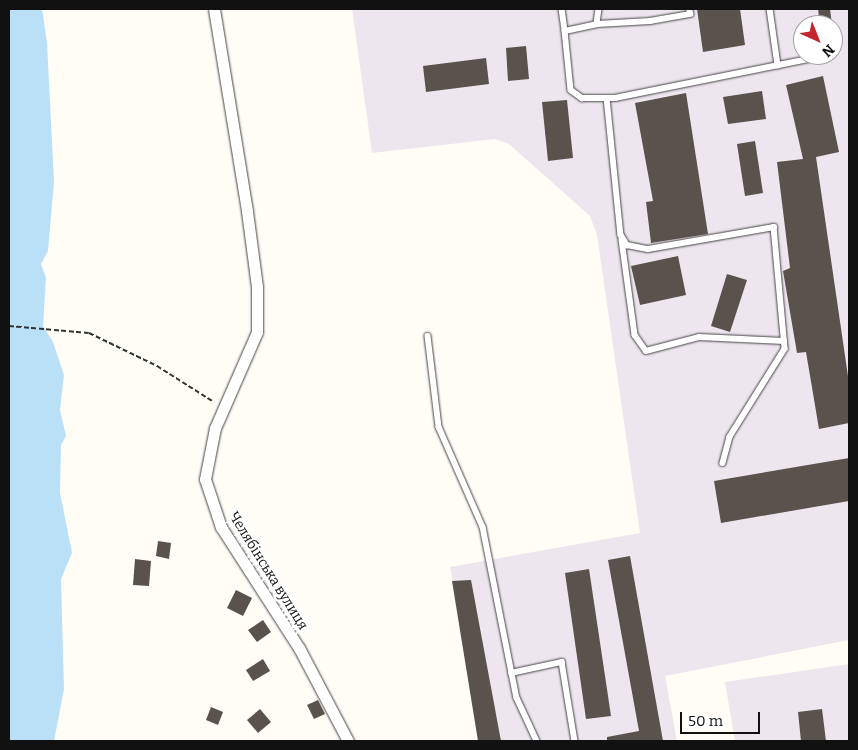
<!DOCTYPE html>
<meta charset="utf-8">
<style>
body{margin:0}
#map{position:relative;width:858px;height:750px;overflow:hidden;background:#fffdf5;font-family:Bitter,serif}
div>[style]{position:absolute}
[style*='--x']{left:calc(var(--x)*1px);top:calc(var(--y)*1px);width:calc(var(--w)*1px);rotate:calc(var(--a)*1deg)}
.industrial>*{inset:0;background:#eee6ef}
.water>*{inset:0;background:#b9e0f7}
.building>*{inset:0;background:#5a524d}
.path>*{height:2px;margin-top:-1px;transform-origin:0;background:repeating-linear-gradient(90deg,#333 0 5px,transparent 0 7.5px)}
.roads{filter:drop-shadow(0 0 1px #444) drop-shadow(0 0 1px #444)}
.lane>*{height:5.5px;margin:-2.75px;padding:0 2.75px;transform-origin:2.75px;border-radius:2.75px;background:#fff}
.street>*{height:11px;margin:-5.5px;padding:0 5.5px;transform-origin:5.5px;border-radius:5.5px;background:#fff}
span{translate:-50% -50%;white-space:nowrap;text-align:center;line-height:1.15;-webkit-text-stroke:5px #fff;paint-order:stroke}
.street-label{font-size:14px;color:#111}
.frame{position:absolute;inset:0;border:10px solid #111;pointer-events:none}
.north{position:absolute;left:793px;top:15px;width:50px;height:50px;box-sizing:border-box;background:#fff;border:1px solid #a0a0a0;border-radius:50%;rotate:136deg;font-size:14px;font-weight:700;line-height:20px;text-align:center;color:#111}
.north::after{content:'';display:block;margin:auto;width:18px;height:22px;background:#c4262e;clip-path:polygon(50% 0,100% 100%,50% 72%,0 100%)}
.scale{position:absolute;left:680px;top:712px;width:80px;height:22px;box-sizing:border-box;border:2px solid #111;border-top:0;padding-left:6px;font-size:15px;line-height:18px;white-space:nowrap;color:#111;-webkit-text-stroke:4px #fff;paint-order:stroke}
</style>
<div id="map">
<div class="industrial">
<div style="clip-path:polygon(evenodd,352px 9px,849px 9px,849px 640px,665px 676px,677px 741px,483px 741px,450px 567px,640px 533px,597px 235px,590px 216px,509px 144px,495px 139px,372px 153px,352px 9px,803px 25px,833px 25px,833px 55px,803px 55px,803px 25px)"></div>
<div style="clip-path:polygon(849px 664px,849px 741px,735px 741px,725px 682px)"></div>
</div>
<div class="water">
<div style="clip-path:polygon(9px 9px,42px 9px,47px 43px,54px 182px,48px 251px,41px 264px,46px 278px,43px 326px,53px 342px,64px 375px,60px 410px,66px 436px,61px 445px,60px 493px,72px 553px,61px 579px,64px 689px,54px 741px,9px 741px)"></div>
</div>
<div class="building">
<div style="clip-path:polygon(697px 9px,740px 9px,745px 45px,703px 52px)"></div>
<div style="clip-path:polygon(818px 9px,830px 9px,832px 25px,820px 25px)"></div>
<div style="clip-path:polygon(526px 46px,529px 79px,508px 81px,506px 48px)"></div>
<div style="clip-path:polygon(486px 58px,489px 84px,426px 92px,423px 66px)"></div>
<div style="clip-path:polygon(823px 76px,839px 152px,816px 157px,849px 383px,849px 423px,819px 429px,806px 352px,797px 353px,783px 271px,790px 268px,777px 162px,803px 159px,786px 85px)"></div>
<div style="clip-path:polygon(762px 91px,766px 119px,728px 124px,723px 97px)"></div>
<div style="clip-path:polygon(686px 93px,708px 234px,651px 243px,646px 202px,653px 201px,635px 103px)"></div>
<div style="clip-path:polygon(567px 100px,573px 158px,548px 161px,542px 102px)"></div>
<div style="clip-path:polygon(755px 141px,763px 193px,745px 196px,737px 144px)"></div>
<div style="clip-path:polygon(678px 256px,686px 295px,640px 305px,631px 266px)"></div>
<div style="clip-path:polygon(727px 274px,747px 280px,730px 332px,711px 326px)"></div>
<div style="clip-path:polygon(849px 458px,849px 501px,721px 523px,714px 481px)"></div>
<div style="clip-path:polygon(158px 541px,171px 543px,169px 559px,156px 556px)"></div>
<div style="clip-path:polygon(630px 556px,663px 741px,607px 741px,607px 737px,639px 731px,608px 560px)"></div>
<div style="clip-path:polygon(135px 559px,151px 561px,149px 586px,133px 585px)"></div>
<div style="clip-path:polygon(589px 569px,611px 716px,586px 719px,565px 573px)"></div>
<div style="clip-path:polygon(471px 580px,501px 741px,478px 741px,452px 581px)"></div>
<div style="clip-path:polygon(236px 590px,252px 598px,243px 616px,227px 608px)"></div>
<div style="clip-path:polygon(263px 620px,271px 632px,257px 642px,248px 630px)"></div>
<div style="clip-path:polygon(263px 659px,270px 671px,253px 681px,246px 670px)"></div>
<div style="clip-path:polygon(318px 700px,325px 714px,314px 719px,307px 705px)"></div>
<div style="clip-path:polygon(211px 707px,223px 712px,218px 725px,206px 720px)"></div>
<div style="clip-path:polygon(260px 709px,271px 722px,258px 733px,247px 720px)"></div>
<div style="clip-path:polygon(822px 709px,826px 741px,801px 741px,798px 712px)"></div>
</div>
<div class="path">
<div style="--x:9;--y:326;--w:80;--a:5"></div>
<div style="--x:89;--y:333;--w:76;--a:25.9"></div>
<div style="--x:157;--y:366;--w:67;--a:32.3"></div>
</div>
<div class="roads">
<div class="lane">
<div style="--x:562;--y:9;--w:22;--a:82"></div>
<div style="--x:565;--y:31;--w:33;--a:-12"></div>
<div style="--x:599;--y:9;--w:15;--a:98"></div>
<div style="--x:597;--y:24;--w:53;--a:-3.2"></div>
<div style="--x:650;--y:21;--w:41;--a:-9.9"></div>
<div style="--x:690;--y:14;--w:5;--a:-101"></div>
<div style="--x:770;--y:9;--w:57;--a:81.9"></div>
<div style="--x:565;--y:31;--w:59;--a:84.2"></div>
<div style="--x:571;--y:90;--w:14;--a:36"></div>
<div style="--x:582;--y:98;--w:33;--a:0"></div>
<div style="--x:615;--y:98;--w:198;--a:-11.4"></div>
<div style="--x:607;--y:98;--w:138;--a:84.2"></div>
<div style="--x:621;--y:235;--w:12;--a:59"></div>
<div style="--x:627;--y:245;--w:21;--a:11"></div>
<div style="--x:648;--y:249;--w:128;--a:-9.9"></div>
<div style="--x:774;--y:227;--w:122;--a:84.8"></div>
<div style="--x:785;--y:349;--w:104;--a:122"></div>
<div style="--x:730;--y:437;--w:27;--a:105"></div>
<div style="--x:622;--y:240;--w:96;--a:82.2"></div>
<div style="--x:635;--y:335;--w:19;--a:55"></div>
<div style="--x:646;--y:351;--w:55;--a:-14.8"></div>
<div style="--x:699;--y:337;--w:85;--a:2.7"></div>
<div style="--x:428;--y:336;--w:92;--a:83.1"></div>
<div style="--x:439;--y:427;--w:109;--a:66.3"></div>
<div style="--x:483;--y:527;--w:174;--a:78.8"></div>
<div style="--x:517;--y:698;--w:47;--a:65.1"></div>
<div style="--x:511;--y:673;--w:52;--a:-12.2"></div>
<div style="--x:562;--y:662;--w:80;--a:80.7"></div>
</div>
<div class="street">
<div style="--x:214;--y:9;--w:205;--a:80.7"></div>
<div style="--x:247;--y:211;--w:77;--a:82.5"></div>
<div style="--x:257;--y:287;--w:45;--a:90"></div>
<div style="--x:257;--y:332;--w:105;--a:113.6"></div>
<div style="--x:215;--y:428;--w:52;--a:101.1"></div>
<div style="--x:205;--y:479;--w:51;--a:71.6"></div>
<div style="--x:221;--y:527;--w:144;--a:57.2"></div>
<div style="--x:299;--y:648;--w:105;--a:62.2"></div>
</div>
</div>
<div class="street-label">
<span style="left:268px;top:571px;rotate:58deg">Челябінська вулиця</span>
</div>
<div class="frame"></div>
<div class="north">N</div>
<div class="scale">50 m</div>
</div>
